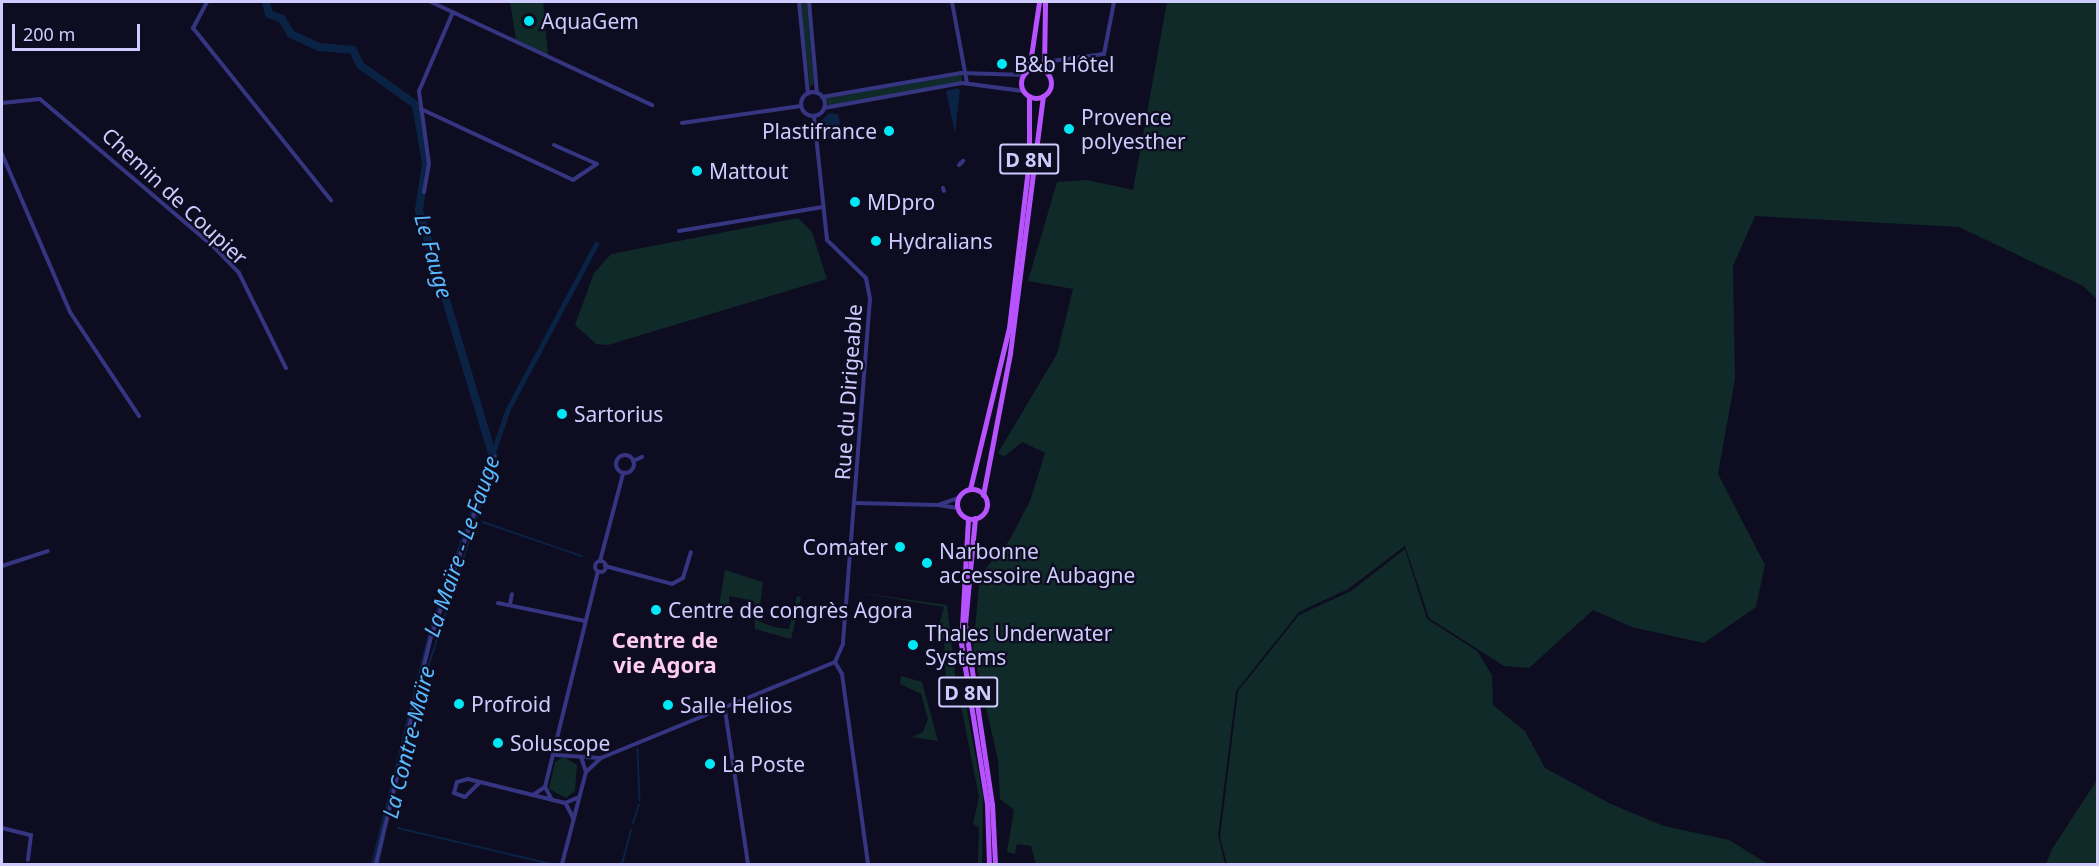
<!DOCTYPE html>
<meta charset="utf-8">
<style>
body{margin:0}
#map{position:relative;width:2099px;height:866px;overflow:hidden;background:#0e0c20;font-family:"Noto Sans",sans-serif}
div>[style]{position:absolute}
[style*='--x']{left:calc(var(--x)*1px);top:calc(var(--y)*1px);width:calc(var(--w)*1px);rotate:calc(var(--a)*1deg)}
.green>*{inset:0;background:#0f2a28}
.water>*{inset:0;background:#0a2345}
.stream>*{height:1.5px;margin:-0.75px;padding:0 0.75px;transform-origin:0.75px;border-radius:0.75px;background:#0a2345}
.canal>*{height:4.5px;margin:-2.25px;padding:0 2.25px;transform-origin:2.25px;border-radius:2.25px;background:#0a2345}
.river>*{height:8px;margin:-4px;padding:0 4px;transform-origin:4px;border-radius:4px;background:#0a2345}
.street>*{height:4px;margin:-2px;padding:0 2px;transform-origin:2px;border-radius:2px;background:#353581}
.street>.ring{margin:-2px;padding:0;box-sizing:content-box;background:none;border:4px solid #353581;border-radius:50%}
.primary>*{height:5px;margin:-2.5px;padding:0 2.5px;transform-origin:2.5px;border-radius:2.5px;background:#b752ff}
.primary>.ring{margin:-2.5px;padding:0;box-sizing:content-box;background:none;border:5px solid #b752ff;border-radius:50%}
.dots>*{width:16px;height:16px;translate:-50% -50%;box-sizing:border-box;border:3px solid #0e0c20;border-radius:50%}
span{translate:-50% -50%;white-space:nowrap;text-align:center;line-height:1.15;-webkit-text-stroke:4.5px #0e0c20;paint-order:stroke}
.shield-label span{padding:2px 4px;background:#0e0c20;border:2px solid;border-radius:4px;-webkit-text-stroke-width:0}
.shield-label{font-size:20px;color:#cecbff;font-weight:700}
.poi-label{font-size:21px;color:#cecbff}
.left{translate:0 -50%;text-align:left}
.right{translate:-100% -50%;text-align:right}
.street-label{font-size:21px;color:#cecbff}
.water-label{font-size:22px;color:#59b9ff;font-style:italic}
.neighbourhood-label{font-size:22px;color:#ffcdef;font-weight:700}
.frame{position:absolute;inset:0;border:3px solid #cecbff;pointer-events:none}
.scale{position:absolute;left:12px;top:24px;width:128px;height:27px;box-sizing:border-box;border:3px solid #cecbff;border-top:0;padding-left:8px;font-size:18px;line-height:21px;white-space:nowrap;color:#cecbff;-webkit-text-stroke:4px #0e0c20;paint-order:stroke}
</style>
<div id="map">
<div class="green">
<div style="clip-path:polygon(510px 2px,543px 2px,548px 55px,516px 40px)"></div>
<div style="clip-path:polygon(800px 2px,807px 2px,814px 84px,810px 87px)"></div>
<div style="clip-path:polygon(1167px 2px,2097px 2px,2097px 299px,2083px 286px,1959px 227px,1755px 216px,1733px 266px,1735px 379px,1718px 474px,1765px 565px,1756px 607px,1704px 643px,1632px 627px,1593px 610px,1529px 668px,1504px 666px,1429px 618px,1405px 546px,1348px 589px,1299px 612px,1236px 691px,1218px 835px,1225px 864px,1036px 864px,1031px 846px,1017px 844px,1015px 854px,1007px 852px,1014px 810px,1000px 799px,998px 760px,973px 650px,980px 575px,1009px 541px,1030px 501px,1045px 453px,1022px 442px,1004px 457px,998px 453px,1057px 354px,1073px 289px,1028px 281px,1057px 182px,1087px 180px,1133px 190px)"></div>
<div style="clip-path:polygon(962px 75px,962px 82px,828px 106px,826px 98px)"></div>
<div style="clip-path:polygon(798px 218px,812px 232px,827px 279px,608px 345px,596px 344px,575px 325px,594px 273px,611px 254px)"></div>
<div style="clip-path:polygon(1405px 549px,1427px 619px,1477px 651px,1492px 675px,1493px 705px,1525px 731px,1545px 768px,1611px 804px,1664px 826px,1729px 840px,1768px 864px,1227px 864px,1220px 837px,1238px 691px,1299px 615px,1351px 591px)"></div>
<div style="clip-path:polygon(725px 570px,763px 582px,758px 621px,774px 627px,789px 629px,797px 596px,801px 597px,791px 639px,755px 629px,754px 601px,729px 596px,729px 609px,719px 606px)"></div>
<div style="clip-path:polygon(854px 592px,947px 605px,957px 690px,946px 688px,944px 640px,937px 633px,944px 607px)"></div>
<div style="clip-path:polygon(901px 676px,922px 682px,938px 741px,912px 737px,923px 732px,928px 719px,921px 694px,900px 684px)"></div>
<div style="clip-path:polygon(964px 694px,983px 796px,982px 864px,978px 864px,979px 827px,973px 824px,979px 797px,959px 696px)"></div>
<div style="clip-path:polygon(564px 757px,577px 765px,575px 791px,566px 798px,549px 789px,555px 762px)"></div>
<div style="clip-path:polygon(2097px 780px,2097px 864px,2046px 864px,2052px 849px)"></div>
</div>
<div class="water">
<div style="clip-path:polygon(958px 88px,960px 91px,955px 133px,946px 91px)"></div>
<div style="clip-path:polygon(829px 113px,838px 114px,840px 123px,837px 136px,825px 140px,822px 120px)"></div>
</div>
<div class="stream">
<div style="--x:483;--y:522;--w:105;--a:19"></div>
<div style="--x:420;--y:692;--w:249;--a:-72"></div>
<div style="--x:497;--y:455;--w:5;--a:-169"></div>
<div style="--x:638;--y:749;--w:51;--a:87.8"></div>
<div style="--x:633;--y:823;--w:19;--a:-72"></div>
<div style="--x:398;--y:828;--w:157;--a:13.2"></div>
<div style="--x:378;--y:864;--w:26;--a:-77"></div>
<div style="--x:622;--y:864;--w:35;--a:-75"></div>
</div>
<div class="canal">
<div style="--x:373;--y:864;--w:234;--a:-76.1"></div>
<div style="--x:429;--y:637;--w:241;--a:-70.9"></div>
<div style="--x:508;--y:409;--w:187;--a:-61.9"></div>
</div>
<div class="river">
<div style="--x:266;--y:2;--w:12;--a:76"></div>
<div style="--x:269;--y:14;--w:14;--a:21"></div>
<div style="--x:282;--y:19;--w:17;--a:59"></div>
<div style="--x:291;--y:34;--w:31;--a:25"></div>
<div style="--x:319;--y:47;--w:34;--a:5"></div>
<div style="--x:353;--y:50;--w:17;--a:65"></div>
<div style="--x:360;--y:65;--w:69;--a:35.5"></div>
<div style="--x:416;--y:105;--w:60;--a:80.4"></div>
<div style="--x:426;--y:164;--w:47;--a:98.7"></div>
<div style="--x:419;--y:210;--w:255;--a:73.3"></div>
</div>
<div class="street">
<div style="--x:207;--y:2;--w:30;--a:118"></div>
<div style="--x:193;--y:28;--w:221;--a:51.3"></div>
<div style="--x:431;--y:2;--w:244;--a:25"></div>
<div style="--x:799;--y:2;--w:92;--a:84.4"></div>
<div style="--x:809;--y:2;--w:91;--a:85"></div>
<div style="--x:952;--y:2;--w:82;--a:79.5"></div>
<div style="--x:1047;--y:74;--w:14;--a:-69"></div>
<div style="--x:1052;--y:61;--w:52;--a:-7.7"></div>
<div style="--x:1104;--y:54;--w:53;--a:-79.1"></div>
<div class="ring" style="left:801px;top:92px;width:20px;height:20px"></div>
<div style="--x:822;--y:97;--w:141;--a:-9.8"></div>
<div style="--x:961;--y:73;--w:62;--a:1.8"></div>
<div style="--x:2;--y:103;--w:38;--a:-6"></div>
<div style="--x:40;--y:99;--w:228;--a:40.4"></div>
<div style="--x:214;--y:247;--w:36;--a:46"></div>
<div style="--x:239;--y:273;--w:106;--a:63.7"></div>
<div style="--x:824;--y:108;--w:140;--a:-10.3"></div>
<div style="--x:962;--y:83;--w:62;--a:7.5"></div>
<div style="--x:421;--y:109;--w:168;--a:25"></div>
<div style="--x:573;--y:180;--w:29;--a:-34"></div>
<div style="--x:597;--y:164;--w:47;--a:-156.2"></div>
<div style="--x:814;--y:116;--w:125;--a:84"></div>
<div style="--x:827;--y:240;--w:54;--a:44.3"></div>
<div style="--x:866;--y:278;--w:21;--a:79"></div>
<div style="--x:870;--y:299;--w:346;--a:94.5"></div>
<div style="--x:843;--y:644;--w:20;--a:114"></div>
<div style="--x:682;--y:123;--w:120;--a:-8.1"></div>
<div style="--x:2;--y:154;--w:172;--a:66.7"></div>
<div style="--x:70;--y:312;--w:125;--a:56.4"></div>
<div style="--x:959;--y:165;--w:6;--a:-45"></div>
<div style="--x:943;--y:188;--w:3;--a:72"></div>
<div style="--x:424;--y:192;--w:28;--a:-80"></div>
<div style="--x:429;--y:164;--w:74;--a:-97.8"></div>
<div style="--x:419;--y:91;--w:86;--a:-66.7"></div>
<div style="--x:679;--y:231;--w:146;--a:-9.5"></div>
<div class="ring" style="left:616px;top:455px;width:14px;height:14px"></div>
<div style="--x:633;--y:461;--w:10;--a:-24"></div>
<div style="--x:856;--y:503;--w:82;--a:1.4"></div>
<div style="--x:957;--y:508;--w:19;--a:-171"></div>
<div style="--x:938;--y:505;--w:21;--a:-19"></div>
<div class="ring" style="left:594.5px;top:560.5px;width:7px;height:7px"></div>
<div style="--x:600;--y:561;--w:90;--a:-75.2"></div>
<div style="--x:2;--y:566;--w:48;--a:-18.1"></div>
<div style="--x:605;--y:566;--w:69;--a:15"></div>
<div style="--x:672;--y:584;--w:13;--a:-29"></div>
<div style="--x:683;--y:578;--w:27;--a:-73"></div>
<div style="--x:498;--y:603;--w:89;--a:11.7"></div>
<div style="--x:510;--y:604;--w:10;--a:-79"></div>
<div style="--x:835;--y:662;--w:14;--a:60"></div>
<div style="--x:842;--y:674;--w:192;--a:82.2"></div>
<div style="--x:725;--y:710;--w:156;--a:81.5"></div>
<div style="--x:556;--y:755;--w:44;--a:3.9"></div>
<div style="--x:586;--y:772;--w:21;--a:-43"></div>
<div style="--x:601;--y:758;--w:253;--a:-22.3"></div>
<div style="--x:480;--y:782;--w:21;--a:135"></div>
<div style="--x:465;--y:797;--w:12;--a:-160"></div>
<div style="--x:454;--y:793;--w:11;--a:-75"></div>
<div style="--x:457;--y:782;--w:11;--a:-15"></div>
<div style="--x:468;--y:779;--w:100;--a:13.9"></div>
<div style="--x:565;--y:803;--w:15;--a:-23"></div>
<div style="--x:533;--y:795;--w:14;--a:-34"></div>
<div style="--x:552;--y:800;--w:15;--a:-118"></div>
<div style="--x:545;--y:787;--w:222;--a:-76.2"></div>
<div style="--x:566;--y:804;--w:16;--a:63"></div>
<div style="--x:2;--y:828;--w:30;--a:14"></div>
<div style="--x:31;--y:835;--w:25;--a:97"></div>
<div style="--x:376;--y:864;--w:234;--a:-76.4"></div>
<div style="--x:431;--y:637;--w:191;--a:-70.7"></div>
<div style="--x:562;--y:864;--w:95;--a:-75.4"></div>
<div style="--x:586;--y:772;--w:16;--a:-108"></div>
</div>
<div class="primary">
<div class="ring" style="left:1021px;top:68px;width:25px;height:25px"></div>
<div style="--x:1044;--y:69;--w:67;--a:-89.1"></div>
<div style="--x:1029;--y:70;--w:69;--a:-81.6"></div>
<div style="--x:970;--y:489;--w:166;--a:-76.4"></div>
<div style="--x:1009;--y:328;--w:168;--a:-83.2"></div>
<div style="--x:1029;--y:161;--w:65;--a:-90"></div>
<div class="ring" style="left:957px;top:489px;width:25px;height:25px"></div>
<div style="--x:983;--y:495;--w:145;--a:-79.2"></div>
<div style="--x:1010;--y:353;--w:259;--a:-82.7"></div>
<div style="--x:975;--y:518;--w:106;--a:95.4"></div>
<div style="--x:965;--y:624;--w:182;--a:81.5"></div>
<div style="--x:992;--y:804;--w:60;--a:87.1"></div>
<div style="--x:968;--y:519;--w:124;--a:93.2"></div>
<div style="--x:961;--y:643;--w:163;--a:80.8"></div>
<div style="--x:987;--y:804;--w:60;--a:88.1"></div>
</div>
<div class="dots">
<div style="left:529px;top:21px;background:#00e7f6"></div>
<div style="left:1002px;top:64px;background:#00e7f6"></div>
<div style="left:1069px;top:129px;background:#00e7f6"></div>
<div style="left:889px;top:131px;background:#00e7f6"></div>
<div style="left:697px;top:171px;background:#00e7f6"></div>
<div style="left:855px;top:202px;background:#00e7f6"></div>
<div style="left:876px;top:241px;background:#00e7f6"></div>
<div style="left:562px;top:414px;background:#00e7f6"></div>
<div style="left:900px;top:547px;background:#00e7f6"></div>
<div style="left:927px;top:563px;background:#00e7f6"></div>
<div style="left:656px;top:610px;background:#00e7f6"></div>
<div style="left:913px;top:645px;background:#00e7f6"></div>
<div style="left:459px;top:704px;background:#00e7f6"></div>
<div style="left:668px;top:705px;background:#00e7f6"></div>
<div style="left:498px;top:743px;background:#00e7f6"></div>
<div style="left:710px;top:764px;background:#00e7f6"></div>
</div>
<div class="shield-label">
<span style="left:1029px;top:159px">D 8N</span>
<span style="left:968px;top:692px">D 8N</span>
</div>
<div class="poi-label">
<span class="left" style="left:541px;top:21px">AquaGem</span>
<span class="left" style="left:1014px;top:64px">B&amp;b Hôtel</span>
<span class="left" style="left:1081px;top:129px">Provence<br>polyesther</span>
<span class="right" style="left:877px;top:131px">Plastifrance</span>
<span class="left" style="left:709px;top:171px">Mattout</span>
<span class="left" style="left:867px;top:202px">MDpro</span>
<span class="left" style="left:888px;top:241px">Hydralians</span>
<span class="left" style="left:574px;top:414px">Sartorius</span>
<span class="right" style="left:888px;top:547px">Comater</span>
<span class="left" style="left:939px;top:563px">Narbonne<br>accessoire Aubagne</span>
<span class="left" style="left:668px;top:610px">Centre de congrès Agora</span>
<span class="left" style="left:925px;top:645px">Thales Underwater<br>Systems</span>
<span class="left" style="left:471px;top:704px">Profroid</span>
<span class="left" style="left:680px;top:705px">Salle Helios</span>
<span class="left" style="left:510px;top:743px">Soluscope</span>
<span class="left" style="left:722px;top:764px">La Poste</span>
</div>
<div class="street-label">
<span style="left:175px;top:196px;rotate:43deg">Chemin de Coupier</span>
<span style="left:848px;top:392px;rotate:-86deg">Rue du Dirigeable</span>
</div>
<div class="water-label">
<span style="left:434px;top:256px;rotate:74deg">Le Fauge</span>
<span style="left:461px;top:546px;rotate:-71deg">La Maïre - Le Fauge</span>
<span style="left:408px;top:742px;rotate:-76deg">La Contre-Maïre</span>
</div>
<div class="neighbourhood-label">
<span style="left:665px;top:652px">Centre de<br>vie Agora</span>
</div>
<div class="frame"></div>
<div class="scale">200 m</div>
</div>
